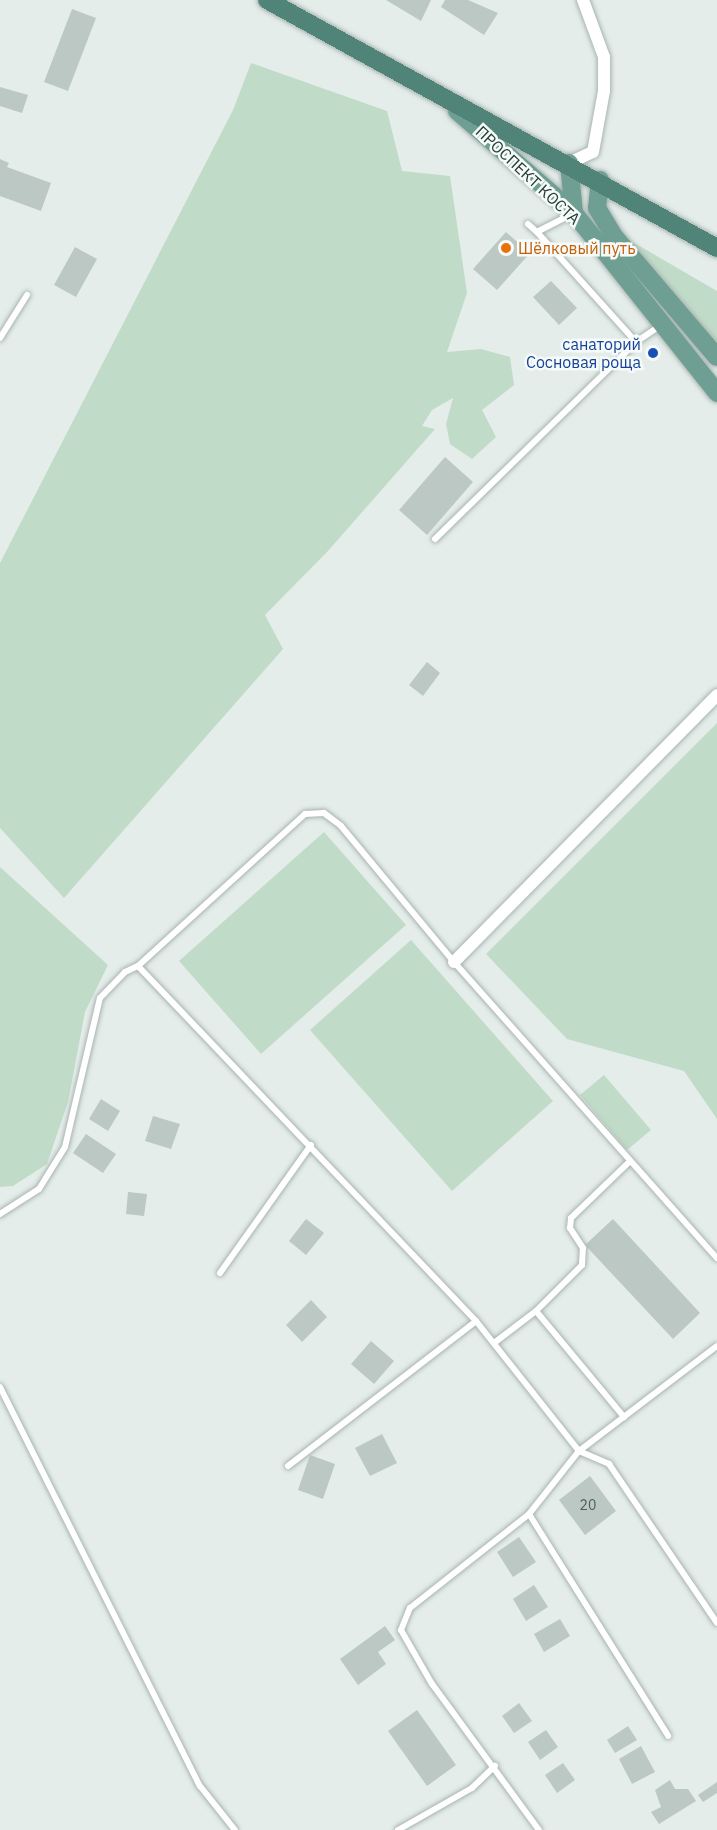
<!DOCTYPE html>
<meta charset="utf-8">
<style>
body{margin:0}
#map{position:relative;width:717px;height:1830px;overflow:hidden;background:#e5edea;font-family:"IBM Plex Sans",sans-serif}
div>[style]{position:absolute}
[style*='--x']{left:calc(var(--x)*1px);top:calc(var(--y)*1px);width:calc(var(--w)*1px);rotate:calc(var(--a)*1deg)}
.green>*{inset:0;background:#c0dcc8}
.building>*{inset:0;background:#bbc8c3}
.roads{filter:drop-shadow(0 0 2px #a8b5b1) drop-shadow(0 0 2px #a8b5b1)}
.service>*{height:6px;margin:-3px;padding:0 3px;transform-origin:3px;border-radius:3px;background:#fff}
.minor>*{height:12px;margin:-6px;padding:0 6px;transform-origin:6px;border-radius:6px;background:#fff}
.primary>*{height:18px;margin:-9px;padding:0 9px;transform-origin:9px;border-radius:9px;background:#6e9f92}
.trunk>*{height:18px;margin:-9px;padding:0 9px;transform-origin:9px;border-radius:9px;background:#518478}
.dots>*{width:16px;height:16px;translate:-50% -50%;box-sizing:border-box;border:3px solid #f6faf8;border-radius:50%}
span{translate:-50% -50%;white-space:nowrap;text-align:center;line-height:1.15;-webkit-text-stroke:5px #f6faf8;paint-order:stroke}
.number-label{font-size:14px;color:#4b605a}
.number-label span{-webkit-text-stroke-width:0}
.street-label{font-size:16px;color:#263e37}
.food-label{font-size:16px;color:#c56008}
.left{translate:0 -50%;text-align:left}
.transit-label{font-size:16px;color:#164399}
.right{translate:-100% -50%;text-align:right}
</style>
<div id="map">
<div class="green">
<div style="clip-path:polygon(251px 63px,387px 111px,402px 171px,450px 176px,467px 293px,447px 352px,481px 349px,510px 357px,514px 385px,482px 410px,496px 437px,472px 459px,450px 444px,446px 424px,453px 398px,432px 410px,422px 426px,435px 429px,328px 551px,265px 615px,283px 649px,64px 898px,0 828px,0 563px,233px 110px)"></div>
<div style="clip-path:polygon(612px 230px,717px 291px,717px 353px)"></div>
<div style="clip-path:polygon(717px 723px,717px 1119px,684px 1071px,567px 1039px,486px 954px)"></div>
<div style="clip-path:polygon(324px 832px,406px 925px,261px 1054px,179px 961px)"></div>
<div style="clip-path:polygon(0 867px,108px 965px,85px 1012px,68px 1102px,47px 1164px,13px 1186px,0 1187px)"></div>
<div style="clip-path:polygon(411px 940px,553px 1101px,452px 1191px,310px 1030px)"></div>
<div style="clip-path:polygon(604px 1075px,651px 1130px,627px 1150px,580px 1095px)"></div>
</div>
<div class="building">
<div style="clip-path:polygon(386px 0,431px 0,421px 21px)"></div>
<div style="clip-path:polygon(445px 0,468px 0,498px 13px,484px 35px,441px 7px)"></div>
<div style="clip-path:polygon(72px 9px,96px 18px,68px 91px,44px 82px)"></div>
<div style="clip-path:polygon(0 87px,28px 95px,22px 113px,0 106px)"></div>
<div style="clip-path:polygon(0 159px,9px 163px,7px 167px,51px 183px,41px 211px,0 196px)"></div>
<div style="clip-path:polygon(506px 232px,530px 253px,497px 290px,473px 269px)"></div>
<div style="clip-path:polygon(75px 247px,97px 259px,76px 297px,54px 285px)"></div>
<div style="clip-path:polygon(551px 281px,577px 308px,559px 325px,533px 297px)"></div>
<div style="clip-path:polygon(445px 457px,473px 482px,427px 535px,399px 510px)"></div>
<div style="clip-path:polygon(427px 662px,440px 673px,423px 696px,409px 685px)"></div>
<div style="clip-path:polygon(101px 1099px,120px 1111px,108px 1131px,89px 1119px)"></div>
<div style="clip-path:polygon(153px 1116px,180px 1124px,171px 1149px,145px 1141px)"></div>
<div style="clip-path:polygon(86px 1134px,116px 1154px,103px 1173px,73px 1153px)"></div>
<div style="clip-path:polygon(128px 1192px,147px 1194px,144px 1216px,126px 1214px)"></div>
<div style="clip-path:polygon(306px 1219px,324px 1233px,306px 1255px,289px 1241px)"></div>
<div style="clip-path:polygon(613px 1219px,700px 1313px,673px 1339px,585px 1245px)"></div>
<div style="clip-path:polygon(311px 1300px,327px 1317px,302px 1342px,286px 1325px)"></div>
<div style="clip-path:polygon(371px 1341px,394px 1361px,374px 1384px,351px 1364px)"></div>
<div style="clip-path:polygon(382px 1434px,397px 1463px,370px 1476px,355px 1448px)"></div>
<div style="clip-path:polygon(310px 1455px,335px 1464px,323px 1499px,298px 1490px)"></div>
<div style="clip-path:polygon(590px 1476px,616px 1511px,585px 1535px,559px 1500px)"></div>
<div style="clip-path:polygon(519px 1537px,536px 1562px,513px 1577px,497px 1552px)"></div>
<div style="clip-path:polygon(534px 1585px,548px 1607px,526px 1621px,513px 1599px)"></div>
<div style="clip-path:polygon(560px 1619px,570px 1636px,544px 1652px,534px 1634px)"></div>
<div style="clip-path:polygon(385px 1626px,395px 1640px,378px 1652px,386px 1664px,358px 1685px,340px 1659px)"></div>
<div style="clip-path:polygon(519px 1703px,532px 1721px,514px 1733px,502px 1716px)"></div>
<div style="clip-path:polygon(417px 1710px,456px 1765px,427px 1786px,388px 1731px)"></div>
<div style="clip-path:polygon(628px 1726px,637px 1740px,615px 1753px,607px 1740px)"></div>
<div style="clip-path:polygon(546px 1730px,558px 1747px,540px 1760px,528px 1742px)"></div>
<div style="clip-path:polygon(641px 1746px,655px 1772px,632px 1784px,619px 1759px)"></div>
<div style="clip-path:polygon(563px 1763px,575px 1780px,557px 1793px,545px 1775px)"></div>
<div style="clip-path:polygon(670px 1780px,675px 1789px,688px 1789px,696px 1801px,659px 1824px,651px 1812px,661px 1807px,655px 1790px)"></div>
<div style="clip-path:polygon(717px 1782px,717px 1793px,703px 1802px,698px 1795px)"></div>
</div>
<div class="roads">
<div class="service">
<div style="--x:572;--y:214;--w:39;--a:153"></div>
<div style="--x:537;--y:232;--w:148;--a:48"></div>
<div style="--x:528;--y:224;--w:12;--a:42"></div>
<div style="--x:0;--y:338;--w:51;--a:-57.9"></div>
<div style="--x:435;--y:539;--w:281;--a:-44.4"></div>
<div style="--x:636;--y:342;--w:29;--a:-34"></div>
<div style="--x:0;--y:1214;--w:46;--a:-32.7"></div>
<div style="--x:39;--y:1189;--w:49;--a:-58.2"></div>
<div style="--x:65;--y:1147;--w:153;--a:-76.8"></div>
<div style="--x:100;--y:998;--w:36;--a:-46"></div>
<div style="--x:125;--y:972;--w:14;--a:-25"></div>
<div style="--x:220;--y:1273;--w:157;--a:-54.6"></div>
<div style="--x:536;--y:1311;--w:138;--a:50.3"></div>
<div style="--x:476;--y:1321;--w:490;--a:-133.6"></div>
<div style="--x:138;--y:966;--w:226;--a:-42.3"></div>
<div style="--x:305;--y:814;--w:19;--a:-3"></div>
<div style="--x:324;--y:813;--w:21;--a:37"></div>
<div style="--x:341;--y:826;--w:177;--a:50.3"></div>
<div style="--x:454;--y:962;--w:396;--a:48.4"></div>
<div style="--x:494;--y:1343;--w:53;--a:-37.3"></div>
<div style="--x:536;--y:1311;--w:65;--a:-45"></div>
<div style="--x:582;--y:1265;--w:17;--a:-87"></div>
<div style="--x:583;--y:1248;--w:24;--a:-123"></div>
<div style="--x:570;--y:1228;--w:10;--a:-84"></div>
<div style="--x:571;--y:1218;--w:82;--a:-44"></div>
<div style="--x:0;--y:1387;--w:446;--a:63.4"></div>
<div style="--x:200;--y:1786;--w:56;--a:51.5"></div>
<div style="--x:288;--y:1466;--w:237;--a:-37.6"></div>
<div style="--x:476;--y:1321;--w:166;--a:51.6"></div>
<div style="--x:579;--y:1451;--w:33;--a:23"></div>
<div style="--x:609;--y:1464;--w:192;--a:55.8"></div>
<div style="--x:529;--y:1514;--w:262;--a:57.9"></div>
<div style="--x:398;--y:1830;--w:85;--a:-29.6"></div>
<div style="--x:472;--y:1788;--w:32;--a:-44"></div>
<div style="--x:539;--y:1830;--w:181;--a:-126.2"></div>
<div style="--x:432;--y:1684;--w:62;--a:-119.9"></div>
<div style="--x:401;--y:1630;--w:24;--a:-68"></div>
<div style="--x:410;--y:1608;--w:152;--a:-38.3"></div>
<div style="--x:529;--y:1514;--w:80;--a:-51.6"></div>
<div style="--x:579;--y:1451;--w:173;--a:-37.3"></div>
</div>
<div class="minor">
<div style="--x:569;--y:163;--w:26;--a:-25"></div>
<div style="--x:593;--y:152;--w:62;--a:-79.8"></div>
<div style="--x:604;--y:91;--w:34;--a:-90"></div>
<div style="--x:604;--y:57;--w:61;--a:-110.2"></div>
<div style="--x:454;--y:962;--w:375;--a:-45.4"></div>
</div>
<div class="primary">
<div style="--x:457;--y:111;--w:155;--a:41.1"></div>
<div style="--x:574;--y:213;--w:230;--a:51.5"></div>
<div style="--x:569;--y:163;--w:50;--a:84.3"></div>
<div style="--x:600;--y:180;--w:28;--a:96"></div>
<div style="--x:597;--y:208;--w:31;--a:59"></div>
<div style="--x:613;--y:235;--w:160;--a:49.6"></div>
</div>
<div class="trunk">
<div style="--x:267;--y:0;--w:514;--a:28.86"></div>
</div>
</div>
<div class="dots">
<div style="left:506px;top:248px;background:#e8710a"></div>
<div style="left:653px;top:353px;background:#1a4fb4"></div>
</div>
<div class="number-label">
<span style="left:588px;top:1505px">20</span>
</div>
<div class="street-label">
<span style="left:528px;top:175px;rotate:43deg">ПРОСПЕКТ КОСТА</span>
</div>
<div class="food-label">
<span class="left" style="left:518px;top:248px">Шёлковый путь</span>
</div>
<div class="transit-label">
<span class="right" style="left:641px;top:353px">санаторий<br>Сосновая роща</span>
</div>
</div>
